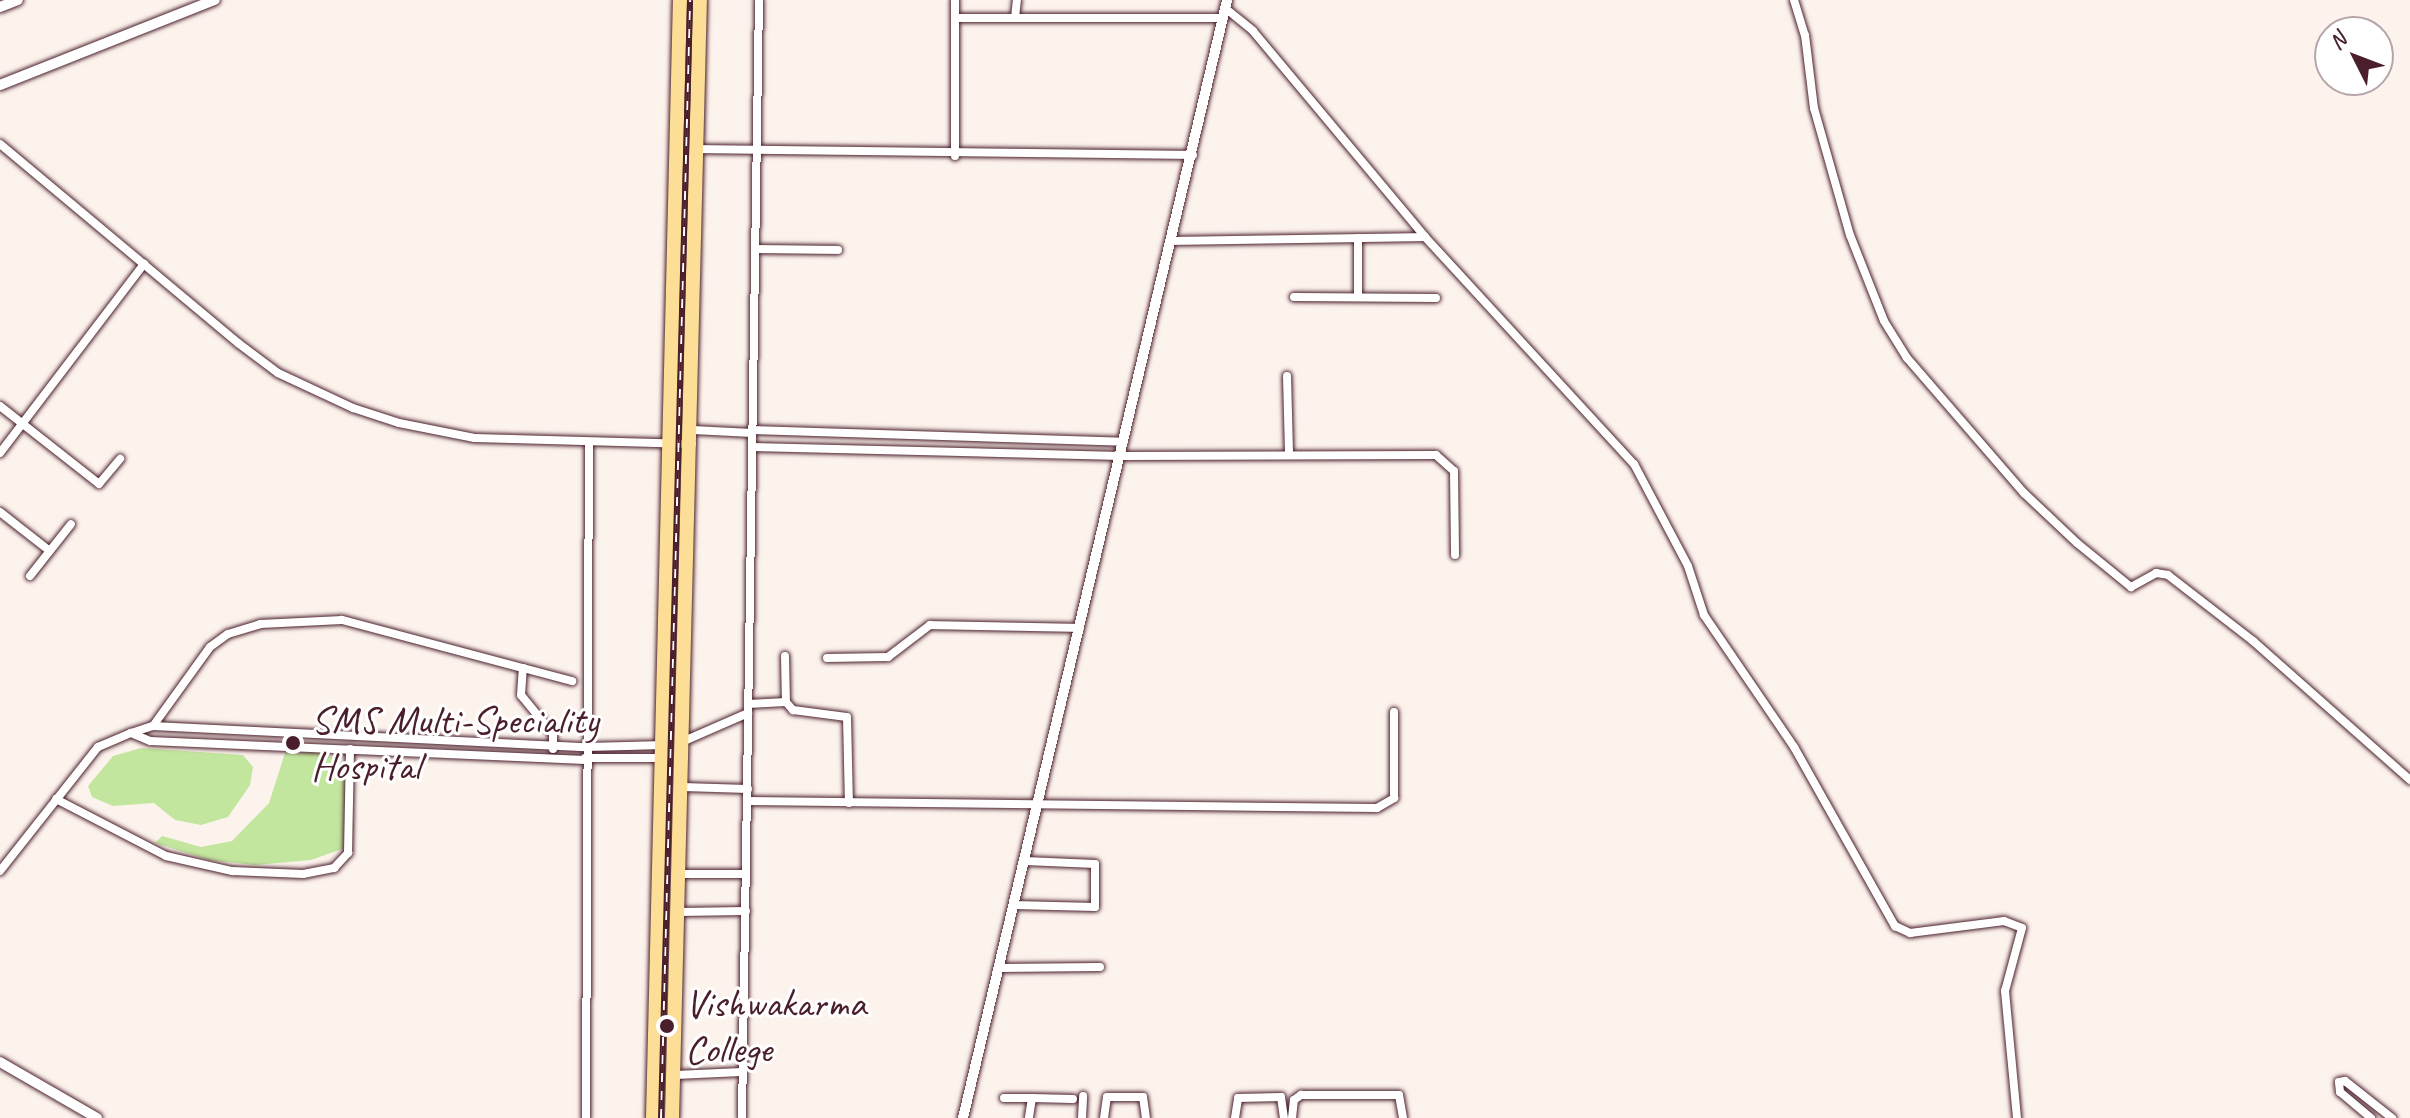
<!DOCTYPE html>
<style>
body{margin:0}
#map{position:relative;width:2410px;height:1118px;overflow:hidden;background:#fdf3ed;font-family:Caveat,sans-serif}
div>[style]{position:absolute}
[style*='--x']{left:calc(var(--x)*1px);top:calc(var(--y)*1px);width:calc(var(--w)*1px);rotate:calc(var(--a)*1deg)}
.green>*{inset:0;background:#c3e69f}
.roads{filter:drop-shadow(0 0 2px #4a1f2b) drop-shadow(0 0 2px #4a1f2b)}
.minor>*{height:8px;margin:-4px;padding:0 4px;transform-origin:4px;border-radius:4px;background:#fff}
.tertiary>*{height:10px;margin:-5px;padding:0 5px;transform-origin:5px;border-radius:5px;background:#fff}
.primary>*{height:14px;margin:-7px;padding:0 7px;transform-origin:7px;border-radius:7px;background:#fdde96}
.rail>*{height:6px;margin-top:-3px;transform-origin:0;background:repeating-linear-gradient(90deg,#fff 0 9px,#4a1f2b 0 18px);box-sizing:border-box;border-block:2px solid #4a1f2b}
.dots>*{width:22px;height:22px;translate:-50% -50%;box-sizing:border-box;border:4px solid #fff;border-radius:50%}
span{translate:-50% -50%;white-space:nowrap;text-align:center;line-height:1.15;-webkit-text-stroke:6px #fff;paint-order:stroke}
.poi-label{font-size:40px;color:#4a1f2b}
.left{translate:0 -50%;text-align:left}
.north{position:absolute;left:2314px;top:16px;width:80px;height:80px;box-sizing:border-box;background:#fff;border:2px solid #b7a5aa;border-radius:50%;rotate:312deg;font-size:22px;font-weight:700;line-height:32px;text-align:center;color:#4a1f2b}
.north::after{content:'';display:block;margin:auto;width:28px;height:36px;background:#4a1f2b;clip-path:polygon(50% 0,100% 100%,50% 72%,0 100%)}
</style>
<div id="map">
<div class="green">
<div style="clip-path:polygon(141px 748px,243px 755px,253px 767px,250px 785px,228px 817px,201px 825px,175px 820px,154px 803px,113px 806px,92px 797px,88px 786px,113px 756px)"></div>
<div style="clip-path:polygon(313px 752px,336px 758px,346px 767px,354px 828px,345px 848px,311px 860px,255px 865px,209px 860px,155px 843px,162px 836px,201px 847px,232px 841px,269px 803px,285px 753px)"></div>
</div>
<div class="roads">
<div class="minor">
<div style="--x:955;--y:0;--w:156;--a:90"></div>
<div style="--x:1794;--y:0;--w:37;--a:73"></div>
<div style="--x:1805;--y:35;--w:74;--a:83"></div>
<div style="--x:1814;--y:108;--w:132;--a:74.2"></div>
<div style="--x:1850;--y:235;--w:92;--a:68.4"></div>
<div style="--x:1884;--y:321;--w:44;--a:58.1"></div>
<div style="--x:1907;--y:358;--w:179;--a:49.1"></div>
<div style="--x:2024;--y:493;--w:73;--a:43.3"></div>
<div style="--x:2077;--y:543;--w:70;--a:39.2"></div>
<div style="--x:2131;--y:587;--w:29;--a:-29"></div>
<div style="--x:2156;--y:573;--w:12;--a:9"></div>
<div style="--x:2168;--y:575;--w:108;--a:37.8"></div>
<div style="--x:2253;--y:641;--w:210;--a:41.5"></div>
<div style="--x:1225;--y:8;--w:36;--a:39"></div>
<div style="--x:1253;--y:31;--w:268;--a:50.1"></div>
<div style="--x:1425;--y:237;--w:309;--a:47.4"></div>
<div style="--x:1634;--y:464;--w:115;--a:62.1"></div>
<div style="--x:1688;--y:566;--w:52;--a:71.9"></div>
<div style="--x:1704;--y:615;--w:160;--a:55.7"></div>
<div style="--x:1794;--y:747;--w:206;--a:60.6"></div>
<div style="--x:1895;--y:926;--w:17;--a:25"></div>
<div style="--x:1910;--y:933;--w:95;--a:-7.3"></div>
<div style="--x:2004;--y:921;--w:19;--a:21"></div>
<div style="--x:2022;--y:928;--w:65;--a:105.1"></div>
<div style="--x:2005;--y:991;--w:128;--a:84.6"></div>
<div style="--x:955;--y:18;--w:268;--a:0"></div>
<div style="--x:1015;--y:18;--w:18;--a:-84"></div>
<div style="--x:0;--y:144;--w:310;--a:39.9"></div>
<div style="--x:238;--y:343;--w:50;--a:36.9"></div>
<div style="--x:278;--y:373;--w:83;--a:25"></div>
<div style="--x:353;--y:408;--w:48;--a:18.1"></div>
<div style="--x:399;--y:423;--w:77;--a:11.2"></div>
<div style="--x:475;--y:438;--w:217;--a:1.6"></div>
<div style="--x:696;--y:149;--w:497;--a:0.7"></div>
<div style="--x:1358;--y:238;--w:59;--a:90"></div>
<div style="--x:1173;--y:241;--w:252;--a:-0.9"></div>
<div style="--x:759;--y:249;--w:79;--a:0.7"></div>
<div style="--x:1294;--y:297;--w:142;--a:0.4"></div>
<div style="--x:1287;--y:376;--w:78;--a:88.5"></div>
<div style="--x:0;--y:406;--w:126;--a:38.2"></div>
<div style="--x:99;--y:484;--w:33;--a:-50"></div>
<div style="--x:693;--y:430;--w:59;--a:2.9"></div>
<div style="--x:752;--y:430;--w:372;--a:1.8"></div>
<div style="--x:752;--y:447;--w:369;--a:1.4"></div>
<div style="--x:1121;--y:456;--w:315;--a:-0.2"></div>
<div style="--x:1436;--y:455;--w:24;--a:42"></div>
<div style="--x:1454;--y:471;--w:84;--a:89.3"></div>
<div style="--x:0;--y:453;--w:238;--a:-52.7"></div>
<div style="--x:0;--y:512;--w:63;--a:38"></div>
<div style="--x:30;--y:576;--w:66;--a:-51.7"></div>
<div style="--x:785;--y:656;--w:46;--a:88.8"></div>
<div style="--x:827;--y:658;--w:61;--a:-0.9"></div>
<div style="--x:888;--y:657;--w:53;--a:-37.3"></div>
<div style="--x:930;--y:625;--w:150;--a:1.1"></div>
<div style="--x:748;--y:704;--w:38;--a:-3"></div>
<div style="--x:786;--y:702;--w:11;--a:49"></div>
<div style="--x:793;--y:710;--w:54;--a:7.4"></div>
<div style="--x:847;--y:717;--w:86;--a:88.7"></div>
<div style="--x:153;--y:726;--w:97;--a:-54.2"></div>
<div style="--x:210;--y:647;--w:22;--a:-36"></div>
<div style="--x:228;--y:634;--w:34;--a:-17"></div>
<div style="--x:260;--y:624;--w:82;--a:-2.8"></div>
<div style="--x:342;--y:620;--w:187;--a:14.9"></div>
<div style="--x:684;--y:741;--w:70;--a:-23.6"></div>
<div style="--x:553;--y:749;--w:15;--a:-90"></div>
<div style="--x:553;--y:734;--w:50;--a:-129.4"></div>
<div style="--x:521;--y:695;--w:27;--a:-86"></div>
<div style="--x:523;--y:668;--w:51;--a:14.9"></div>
<div style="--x:585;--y:758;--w:78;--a:0"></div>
<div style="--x:585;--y:760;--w:435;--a:-177.5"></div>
<div style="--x:150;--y:741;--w:21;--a:-157"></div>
<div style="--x:131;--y:733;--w:23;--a:-18"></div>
<div style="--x:153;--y:726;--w:433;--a:2.8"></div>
<div style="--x:585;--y:747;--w:79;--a:-1.5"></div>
<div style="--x:683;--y:787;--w:65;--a:1.8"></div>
<div style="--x:56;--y:799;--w:124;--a:27.4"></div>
<div style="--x:166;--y:856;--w:68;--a:12.8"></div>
<div style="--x:232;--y:871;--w:71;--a:2.4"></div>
<div style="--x:303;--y:874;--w:32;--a:-11"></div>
<div style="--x:334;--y:868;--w:21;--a:-47"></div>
<div style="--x:348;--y:853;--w:104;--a:-88.9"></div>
<div style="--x:748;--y:801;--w:629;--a:0.64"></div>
<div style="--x:1377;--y:808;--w:20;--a:-30"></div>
<div style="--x:1394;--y:798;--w:86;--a:-90"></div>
<div style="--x:0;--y:871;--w:158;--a:-51.7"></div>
<div style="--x:98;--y:747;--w:36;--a:-23"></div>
<div style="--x:680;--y:874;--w:66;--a:0"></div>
<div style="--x:1014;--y:905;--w:81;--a:1.4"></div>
<div style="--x:1095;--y:907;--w:43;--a:-90"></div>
<div style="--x:1095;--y:864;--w:70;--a:-177.5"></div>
<div style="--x:679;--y:912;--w:67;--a:-0.9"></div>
<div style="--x:999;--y:968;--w:101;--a:-0.6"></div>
<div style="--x:674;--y:1075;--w:69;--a:-2.5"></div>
<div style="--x:1004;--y:1098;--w:28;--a:0"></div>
<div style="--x:1032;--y:1098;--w:20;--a:99"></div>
<div style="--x:1032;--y:1098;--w:41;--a:1.4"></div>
<div style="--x:586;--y:1118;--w:676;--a:-89.75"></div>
<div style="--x:742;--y:1118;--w:1118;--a:-89.13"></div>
<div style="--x:1082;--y:1118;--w:22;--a:-87"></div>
<div style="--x:1104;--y:1118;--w:21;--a:-82"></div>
<div style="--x:1107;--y:1097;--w:36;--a:0"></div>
<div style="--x:1143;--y:1097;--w:21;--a:82"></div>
<div style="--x:1235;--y:1118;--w:20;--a:-81"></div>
<div style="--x:1238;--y:1098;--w:43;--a:-1.3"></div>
<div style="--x:1281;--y:1097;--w:21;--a:82"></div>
<div style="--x:1292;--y:1118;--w:18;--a:-84"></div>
<div style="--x:1294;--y:1100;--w:9;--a:-36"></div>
<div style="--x:1301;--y:1095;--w:98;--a:0"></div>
<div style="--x:1399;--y:1095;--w:23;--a:80"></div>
<div style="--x:2371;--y:1118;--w:40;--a:-140"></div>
<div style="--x:2340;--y:1092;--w:10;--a:-96"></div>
<div style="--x:2339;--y:1082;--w:6;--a:-9"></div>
<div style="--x:2345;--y:1081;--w:60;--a:38.2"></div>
</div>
<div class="tertiary">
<div style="--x:0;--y:7;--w:19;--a:-21"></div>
<div style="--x:0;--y:85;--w:231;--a:-21.6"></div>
<div style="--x:0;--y:1062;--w:112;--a:30"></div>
<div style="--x:963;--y:1118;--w:1149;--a:-76.71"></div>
</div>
<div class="primary">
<div style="--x:653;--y:1118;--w:1118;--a:-88.62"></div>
<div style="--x:672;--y:1118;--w:1118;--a:-88.57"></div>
</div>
</div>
<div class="rail">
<div style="--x:661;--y:1118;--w:1118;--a:-88.51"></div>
</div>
<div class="dots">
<div style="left:293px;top:743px;background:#4a1f2b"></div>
<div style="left:667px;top:1026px;background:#4a1f2b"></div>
</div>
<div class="poi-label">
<span class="left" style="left:311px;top:743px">SMS Multi-Speciality<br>Hospital</span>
<span class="left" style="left:685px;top:1026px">Vishwakarma<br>College</span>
</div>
<div class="north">N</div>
</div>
